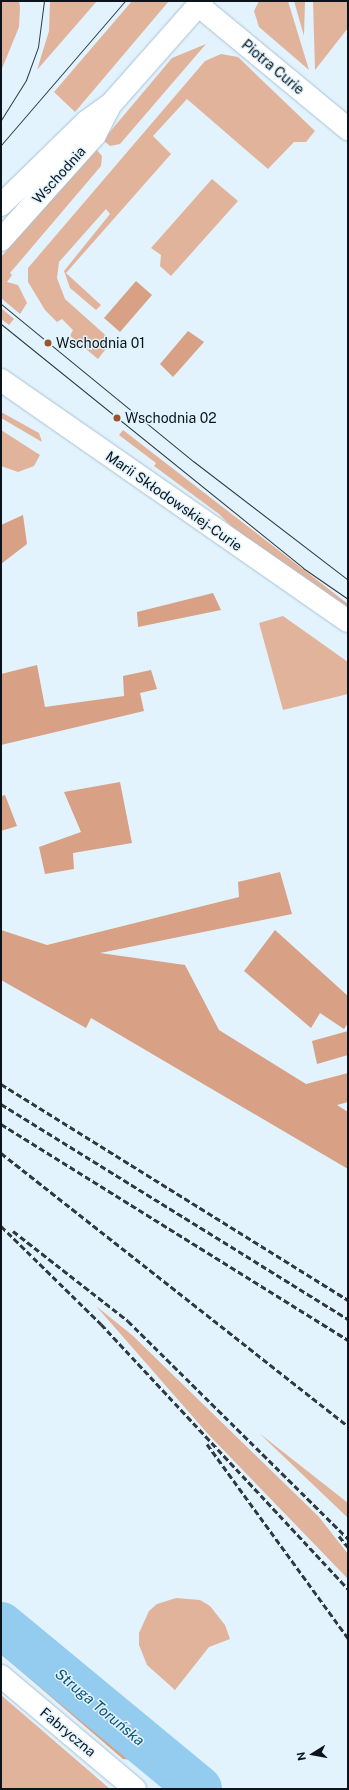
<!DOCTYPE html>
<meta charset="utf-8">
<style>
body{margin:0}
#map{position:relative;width:349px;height:1790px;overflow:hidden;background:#e2f3fd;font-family:"Public Sans",sans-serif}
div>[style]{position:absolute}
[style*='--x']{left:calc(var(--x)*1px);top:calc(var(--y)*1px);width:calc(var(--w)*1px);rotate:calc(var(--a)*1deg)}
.green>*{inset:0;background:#e2b39b}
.forest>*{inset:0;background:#d8a084}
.river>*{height:46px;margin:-23px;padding:0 23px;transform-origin:23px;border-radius:23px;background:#93ccef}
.roads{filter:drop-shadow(0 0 1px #a8c2d3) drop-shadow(0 0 1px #a8c2d3)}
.minor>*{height:22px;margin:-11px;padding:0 11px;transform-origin:11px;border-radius:11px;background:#fff}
.tram>*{height:1px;margin:-0.5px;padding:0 0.5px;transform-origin:0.5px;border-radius:0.5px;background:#2e3940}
.rail>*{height:3px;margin-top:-1.5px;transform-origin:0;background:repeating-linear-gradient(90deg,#2e3940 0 6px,transparent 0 9px)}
.dots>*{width:11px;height:11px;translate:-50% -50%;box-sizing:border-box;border:2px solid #e2f3fd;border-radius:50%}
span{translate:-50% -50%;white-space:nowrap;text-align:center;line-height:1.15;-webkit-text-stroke:3px #e2f3fd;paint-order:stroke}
.street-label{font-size:14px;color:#0a141a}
.poi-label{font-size:14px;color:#0a141a}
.left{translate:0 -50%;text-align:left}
.water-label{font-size:15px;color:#085274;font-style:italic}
.frame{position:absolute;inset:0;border:2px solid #0a141a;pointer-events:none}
.north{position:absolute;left:293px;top:1734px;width:40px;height:40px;-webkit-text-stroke:3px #e2f3fd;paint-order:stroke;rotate:259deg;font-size:11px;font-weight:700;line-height:16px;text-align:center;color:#0a141a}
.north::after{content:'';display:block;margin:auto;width:14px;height:18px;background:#0a141a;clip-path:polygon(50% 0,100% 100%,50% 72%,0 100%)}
</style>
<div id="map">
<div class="green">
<div style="clip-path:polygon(1px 1px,19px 1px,20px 7px,19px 27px,1px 71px)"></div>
<div style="clip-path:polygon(50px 1px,97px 1px,37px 70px,49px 31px)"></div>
<div style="clip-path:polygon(132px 1px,169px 1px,75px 112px,54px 92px)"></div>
<div style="clip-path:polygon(259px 1px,288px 1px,309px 70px,259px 27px,254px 11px)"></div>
<div style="clip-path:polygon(294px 1px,305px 1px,304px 36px)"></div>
<div style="clip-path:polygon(313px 1px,348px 1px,348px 28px,315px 70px)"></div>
<div style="clip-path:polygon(206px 44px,120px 144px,110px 146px,103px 140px,172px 58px)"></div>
<div style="clip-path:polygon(221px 54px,238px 57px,315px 131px,306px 142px,294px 142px,268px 169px,187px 99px,153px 136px,171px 154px,66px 273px,101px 305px,96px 310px,70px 288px,64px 271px,110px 214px,106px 209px,59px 262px,57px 278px,65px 299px,112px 341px,98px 359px,70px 336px,73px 330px,62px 319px,57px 322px,45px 310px,28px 282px,28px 268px,205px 61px)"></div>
<div style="clip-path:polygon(94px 147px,102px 156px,101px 166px,10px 273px,12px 275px,7px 282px,18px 285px,27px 303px,20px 314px,1px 298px,1px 257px)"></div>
<div style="clip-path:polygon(212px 179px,238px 201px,171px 276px,160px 266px,161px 255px,151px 248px)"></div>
<div style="clip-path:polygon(1px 308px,14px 319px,9px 325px,1px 319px)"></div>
<div style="clip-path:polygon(1px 412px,39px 433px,42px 442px,1px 418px)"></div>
<div style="clip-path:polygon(1px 430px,40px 455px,34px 466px,18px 472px,1px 466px)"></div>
<div style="clip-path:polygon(123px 430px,348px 604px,348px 612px,249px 544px,219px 514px,154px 466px,156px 463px,119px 435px)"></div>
<div style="clip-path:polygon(283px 616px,348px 662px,348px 694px,283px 710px,259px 623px)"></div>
<div style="clip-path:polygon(96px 1306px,132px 1335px,319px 1517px,348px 1554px,348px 1579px,208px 1434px)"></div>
<div style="clip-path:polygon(259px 1433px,348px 1503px,348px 1518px)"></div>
<div style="clip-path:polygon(176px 1598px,200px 1600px,210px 1606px,225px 1625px,230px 1639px,209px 1647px,175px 1690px,147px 1665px,139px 1645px,139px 1633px,149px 1611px,157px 1604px)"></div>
<div style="clip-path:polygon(1px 1695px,95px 1776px,110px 1789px,1px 1789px)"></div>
</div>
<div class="forest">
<div style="clip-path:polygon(136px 281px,152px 295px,120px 332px,104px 318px)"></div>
<div style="clip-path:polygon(188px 331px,204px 342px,173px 377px,160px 364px)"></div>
<div style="clip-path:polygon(23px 515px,27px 544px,1px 564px,1px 525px)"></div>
<div style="clip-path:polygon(213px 593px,221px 610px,138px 627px,137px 612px)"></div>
<div style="clip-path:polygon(37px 665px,45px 707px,124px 696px,123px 676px,151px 670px,157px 689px,140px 693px,144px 711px,1px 745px,1px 674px)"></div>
<div style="clip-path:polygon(120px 782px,132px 843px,73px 853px,74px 869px,45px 874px,39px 847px,81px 832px,64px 792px)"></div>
<div style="clip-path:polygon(5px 795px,17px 826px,1px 831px,1px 796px)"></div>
<div style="clip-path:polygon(280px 872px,292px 914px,100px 953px,185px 965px,219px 1030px,306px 1084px,348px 1073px,348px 1102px,337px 1105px,348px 1112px,348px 1169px,91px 1018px,86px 1028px,1px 980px,1px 930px,47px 945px,239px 897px,238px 882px)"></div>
<div style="clip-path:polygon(275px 930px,348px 996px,348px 1023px,344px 1029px,320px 1013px,311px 1028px,244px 971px)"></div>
<div style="clip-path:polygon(348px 1031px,348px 1055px,317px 1064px,312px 1041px)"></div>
<div style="clip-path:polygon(1px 1605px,32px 1639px,113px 1696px,164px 1743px,144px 1761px,123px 1759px,1px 1654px)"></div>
<div style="clip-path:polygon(183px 1763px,215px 1789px,181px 1789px,167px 1777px)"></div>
</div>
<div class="river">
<div style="--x:1;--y:1625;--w:257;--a:39.6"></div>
</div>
<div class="roads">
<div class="minor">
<div style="--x:198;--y:5;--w:195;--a:39.6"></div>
<div style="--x:1;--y:205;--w:119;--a:-44.3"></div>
<div style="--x:86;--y:122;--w:31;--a:-36"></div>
<div style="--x:111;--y:104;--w:137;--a:-48.5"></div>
<div style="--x:1;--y:240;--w:141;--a:-48.2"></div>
<div style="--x:95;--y:135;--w:31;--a:-63"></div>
<div style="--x:1;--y:380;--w:422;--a:34.8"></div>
<div style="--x:1;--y:1676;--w:175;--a:40.1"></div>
</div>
</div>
<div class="tram">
<div style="--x:1;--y:120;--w:47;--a:-58"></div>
<div style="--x:26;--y:80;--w:35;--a:-70"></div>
<div style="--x:38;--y:47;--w:46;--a:-82.6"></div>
<div style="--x:1;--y:145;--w:190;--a:-49.3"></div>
<div style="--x:1;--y:304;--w:248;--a:39.3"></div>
<div style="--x:193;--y:461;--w:195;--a:37.5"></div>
<div style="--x:1;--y:324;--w:388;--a:38.9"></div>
<div style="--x:303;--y:568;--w:55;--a:34.6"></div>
</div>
<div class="rail">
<div style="--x:1;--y:1084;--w:409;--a:31.9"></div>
<div style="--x:1;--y:1104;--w:408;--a:31.8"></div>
<div style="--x:1;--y:1124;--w:409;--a:31.9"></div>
<div style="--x:1;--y:1153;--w:442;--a:38.2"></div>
<div style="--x:1;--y:1226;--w:140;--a:44.4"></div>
<div style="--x:101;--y:1324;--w:362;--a:47"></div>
<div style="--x:13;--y:1231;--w:146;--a:38"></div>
<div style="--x:128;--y:1321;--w:310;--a:44.7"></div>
<div style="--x:207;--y:1444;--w:240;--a:54"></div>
<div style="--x:339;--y:1536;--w:14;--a:51"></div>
</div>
<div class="dots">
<div style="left:48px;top:343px;background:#9b542d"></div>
<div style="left:117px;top:418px;background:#9b542d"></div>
</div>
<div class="street-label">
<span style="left:273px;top:67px;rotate:40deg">Piotra Curie</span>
<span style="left:59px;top:175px;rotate:-48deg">Wschodnia</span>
<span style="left:174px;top:501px;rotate:35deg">Marii Skłodowskiej-Curie</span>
<span style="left:68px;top:1732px;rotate:40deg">Fabryczna</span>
</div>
<div class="poi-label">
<span class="left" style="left:56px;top:343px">Wschodnia 01</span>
<span class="left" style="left:125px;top:418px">Wschodnia 02</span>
</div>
<div class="water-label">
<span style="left:100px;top:1707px;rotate:40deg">Struga Toruńska</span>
</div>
<div class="frame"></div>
<div class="north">N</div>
</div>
